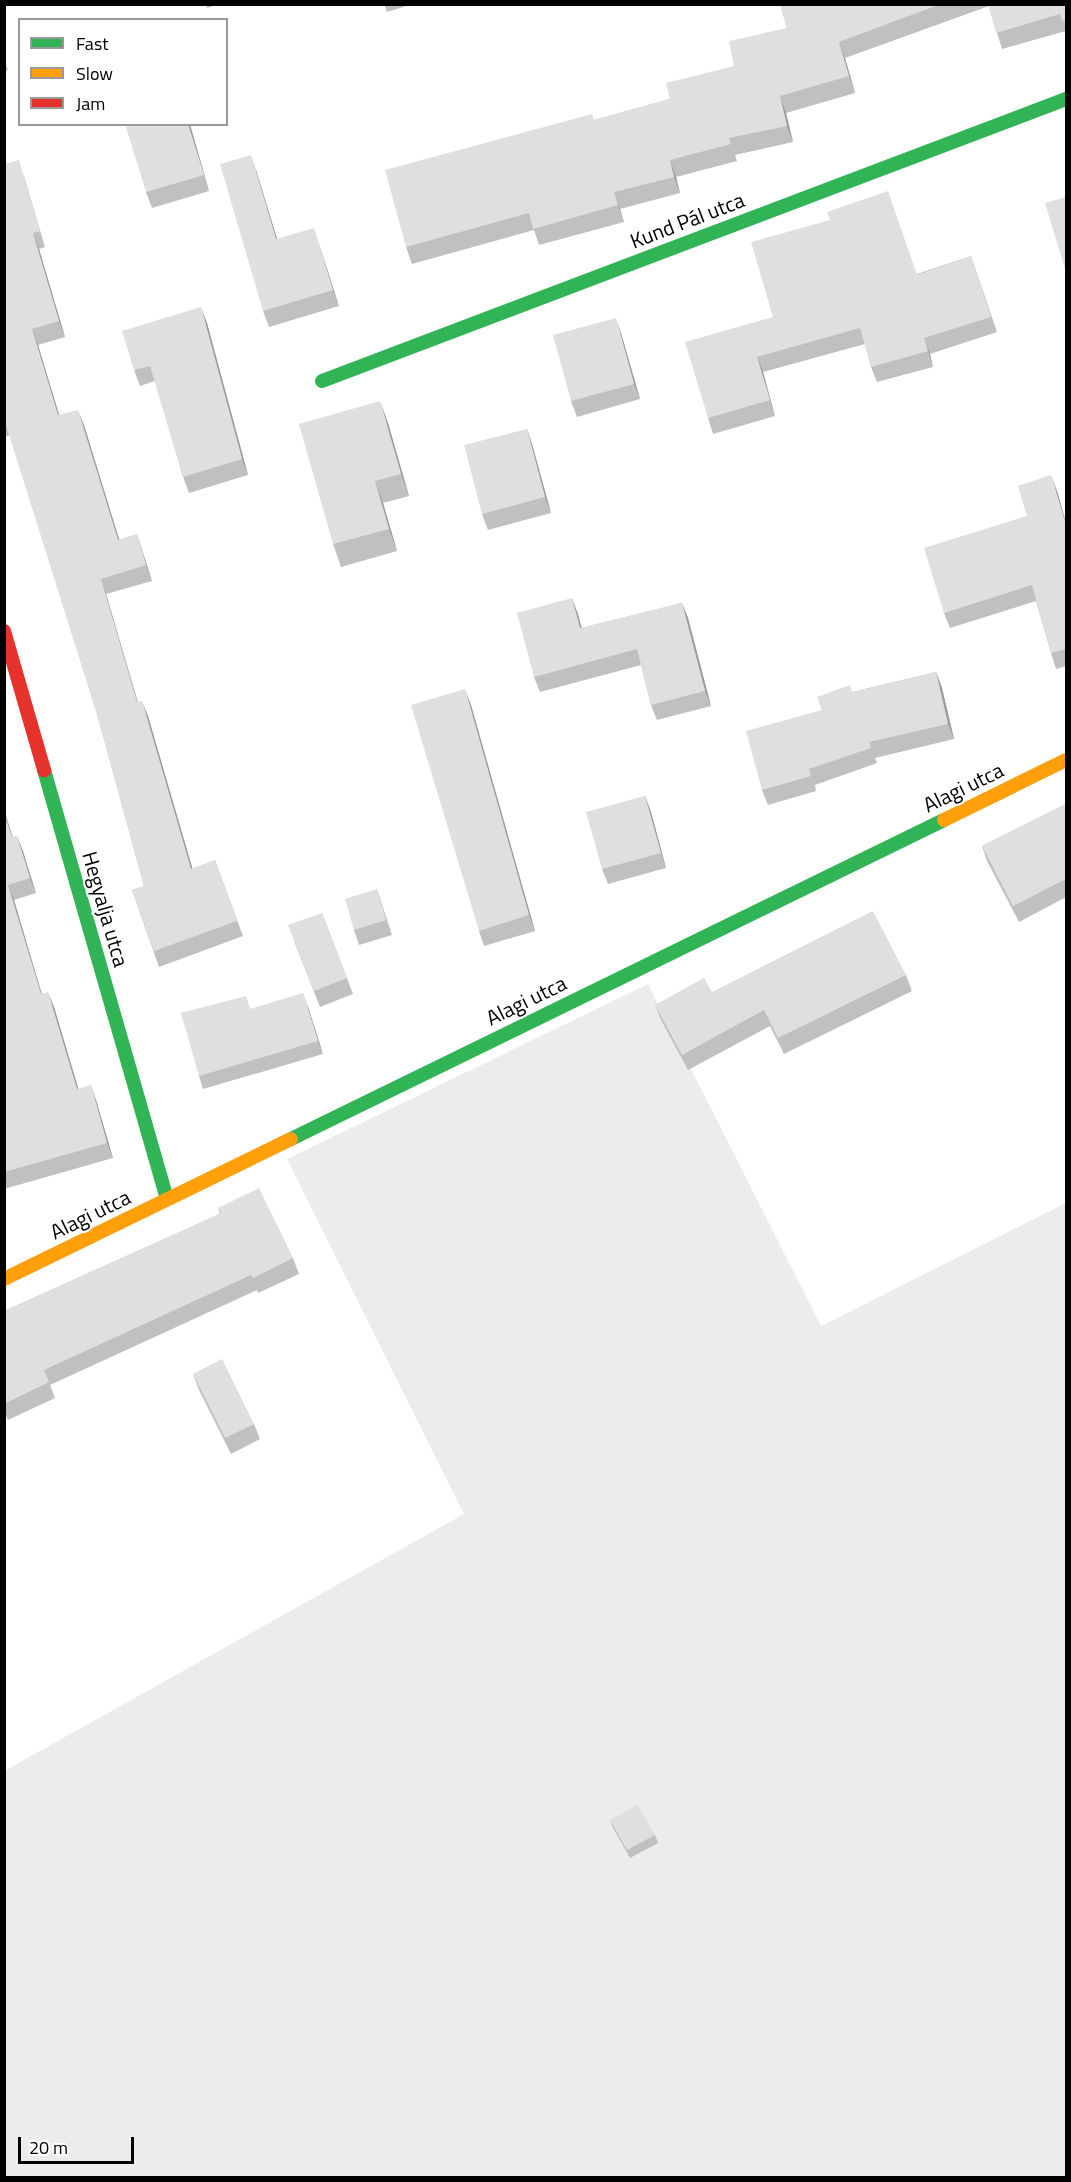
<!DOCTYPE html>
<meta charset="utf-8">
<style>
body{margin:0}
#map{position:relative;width:1071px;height:2182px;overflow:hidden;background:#fff;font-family:"Titillium Web",sans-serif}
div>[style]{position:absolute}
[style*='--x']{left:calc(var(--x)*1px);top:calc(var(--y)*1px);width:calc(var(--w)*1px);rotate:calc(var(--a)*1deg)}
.green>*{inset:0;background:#ececec}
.fast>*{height:14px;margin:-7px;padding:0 7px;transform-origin:7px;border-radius:7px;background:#30b455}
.slow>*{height:14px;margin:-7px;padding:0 7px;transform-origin:7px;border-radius:7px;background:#ff9f0a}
.jam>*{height:14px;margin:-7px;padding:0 7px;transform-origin:7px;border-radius:7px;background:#e5322d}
.wall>*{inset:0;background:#c0c0c0}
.shaded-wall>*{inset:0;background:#9c9c9c}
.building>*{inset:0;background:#dfdfdf}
span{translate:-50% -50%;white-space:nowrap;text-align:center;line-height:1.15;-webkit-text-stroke:4.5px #fff;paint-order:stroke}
.street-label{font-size:21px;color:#000}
.frame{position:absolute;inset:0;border:6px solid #000;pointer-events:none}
.legend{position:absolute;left:18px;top:18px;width:210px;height:108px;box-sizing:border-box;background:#fff;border:2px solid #999;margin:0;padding:8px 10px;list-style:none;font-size:18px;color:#000}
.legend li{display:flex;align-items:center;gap:12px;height:30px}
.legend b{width:30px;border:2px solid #999}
.scale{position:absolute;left:18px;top:2137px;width:116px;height:27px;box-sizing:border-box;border:3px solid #000;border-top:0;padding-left:8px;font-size:18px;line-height:21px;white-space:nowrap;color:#000;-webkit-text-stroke:4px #fff;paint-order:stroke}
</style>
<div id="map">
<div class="green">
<div style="clip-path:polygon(648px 984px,821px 1326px,1066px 1203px,1066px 2177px,5px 2177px,4px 1771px,464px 1514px,287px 1159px)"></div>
</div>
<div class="fast">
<div style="--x:322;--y:381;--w:796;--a:-20.76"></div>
<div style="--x:44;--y:770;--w:446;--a:74"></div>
<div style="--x:291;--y:1139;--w:727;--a:-26.04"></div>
</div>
<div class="slow">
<div style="--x:944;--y:820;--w:136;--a:-26.2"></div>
<div style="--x:4;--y:1279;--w:319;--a:-26"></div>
</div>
<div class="jam">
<div style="--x:4;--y:631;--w:145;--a:73.9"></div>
</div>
<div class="wall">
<div style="clip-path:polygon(206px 4px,220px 4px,207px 8px)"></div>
<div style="clip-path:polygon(384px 4px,413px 4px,387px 12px)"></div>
<div style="clip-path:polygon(780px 4px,1066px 4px,1066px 33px,1066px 31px,1002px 49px,989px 6px,845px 58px,855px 93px,786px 113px,793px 142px,735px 155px,737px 161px,676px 177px,680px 193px,620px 209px,624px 222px,539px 245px,534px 230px,412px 264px,406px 247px,594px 120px,670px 99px,734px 66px,787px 28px)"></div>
<div style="clip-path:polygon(4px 60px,8px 70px,4px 71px)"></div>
<div style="clip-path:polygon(190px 124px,209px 191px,152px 208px,146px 192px)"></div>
<div style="clip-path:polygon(4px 164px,24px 176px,45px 247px,39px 249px,65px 337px,38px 345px,59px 415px,84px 425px,119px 540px,137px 534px,152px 581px,106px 594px,138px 702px,148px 716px,192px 869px,215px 860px,243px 936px,159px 967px,132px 890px,144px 886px,97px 714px,10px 435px,4px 437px)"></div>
<div style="clip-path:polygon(256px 170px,277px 239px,319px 244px,339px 306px,269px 327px,263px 311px)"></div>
<div style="clip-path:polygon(971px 256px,997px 332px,930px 354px,933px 367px,877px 382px,871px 367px,865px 344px,763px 372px,775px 416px,713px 434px,708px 418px,773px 317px,917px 274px)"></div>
<div style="clip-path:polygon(207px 323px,248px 475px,189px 493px,183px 477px,155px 381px,140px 386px,134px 370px)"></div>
<div style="clip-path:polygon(621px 333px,640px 399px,577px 417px,571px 401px)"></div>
<div style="clip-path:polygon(388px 423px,409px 496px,383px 503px,397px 551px,341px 567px,333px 544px)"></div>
<div style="clip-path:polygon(527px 429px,532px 444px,551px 513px,488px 530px,482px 514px)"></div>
<div style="clip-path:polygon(1057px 491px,1066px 523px,1066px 666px,1056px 669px,1051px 653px,1036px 601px,950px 628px,944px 613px,1027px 516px)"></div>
<div style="clip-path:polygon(572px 598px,581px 628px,682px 603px,688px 618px,711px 706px,657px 720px,651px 705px,641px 665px,540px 692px,534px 677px)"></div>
<div style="clip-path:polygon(936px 672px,942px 688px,954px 739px,875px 758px,877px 763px,815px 785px,816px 791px,768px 805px,762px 790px,822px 710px,852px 692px)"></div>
<div style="clip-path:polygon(471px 705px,535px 931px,484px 946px,479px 931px)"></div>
<div style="clip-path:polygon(645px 796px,651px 812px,666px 868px,608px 884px,602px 869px)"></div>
<div style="clip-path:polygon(1066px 804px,1066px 897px,1019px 922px,987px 861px,982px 846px)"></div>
<div style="clip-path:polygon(4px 810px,13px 837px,17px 836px,36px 893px,14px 900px,42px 994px,54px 1007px,78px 1089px,96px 1100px,113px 1158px,4px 1189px)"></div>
<div style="clip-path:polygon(377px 889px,392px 935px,359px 945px,354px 930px)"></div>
<div style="clip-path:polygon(322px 913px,353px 994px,320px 1007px,294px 941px)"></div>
<div style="clip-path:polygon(906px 975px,912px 991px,784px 1054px,770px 1026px,688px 1070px,661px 1020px,655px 1005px,712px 992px)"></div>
<div style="clip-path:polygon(308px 1007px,323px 1054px,203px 1089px,199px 1076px,251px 1009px)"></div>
<div style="clip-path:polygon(218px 1208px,293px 1258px,299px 1274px,258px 1293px,257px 1290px,50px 1385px,55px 1398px,8px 1420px,6px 1415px,4px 1416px,4px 1311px,220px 1214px)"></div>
<div style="clip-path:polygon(193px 1374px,254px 1424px,260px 1439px,231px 1454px,199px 1390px)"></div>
<div style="clip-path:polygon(610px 1820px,655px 1835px,658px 1843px,630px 1858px,613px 1828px)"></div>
</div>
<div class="shaded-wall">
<div style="clip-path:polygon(839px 42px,845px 58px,855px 93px,849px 76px)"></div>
<div style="clip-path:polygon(780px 96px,786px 113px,793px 142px,787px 126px)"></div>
<div style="clip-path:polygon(188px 124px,190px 125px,209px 191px,204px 175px)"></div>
<div style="clip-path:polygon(251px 155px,256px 170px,282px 255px,276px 239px)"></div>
<div style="clip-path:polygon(670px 160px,676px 177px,680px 193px,674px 177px)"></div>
<div style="clip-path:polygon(614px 192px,620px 209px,624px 222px,618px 205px)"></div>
<div style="clip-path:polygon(314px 228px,319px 244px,339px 306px,333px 290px)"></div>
<div style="clip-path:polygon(33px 233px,39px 249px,65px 337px,59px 321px)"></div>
<div style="clip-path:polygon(201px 307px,207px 323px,248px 475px,242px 459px)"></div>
<div style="clip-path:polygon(616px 318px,621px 333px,640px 399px,634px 384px)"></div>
<div style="clip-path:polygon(32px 329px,38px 345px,64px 431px,58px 415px)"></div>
<div style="clip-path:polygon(924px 338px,930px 354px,933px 367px,928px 351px)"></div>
<div style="clip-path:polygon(757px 357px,763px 372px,775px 416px,770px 400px)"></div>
<div style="clip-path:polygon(380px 401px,388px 423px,409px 496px,401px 474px)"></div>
<div style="clip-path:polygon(78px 410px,84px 425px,124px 555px,118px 540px)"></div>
<div style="clip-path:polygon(527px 429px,532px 444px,551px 513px,545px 497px)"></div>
<div style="clip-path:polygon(1051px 475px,1057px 491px,1066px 523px,1066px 525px)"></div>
<div style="clip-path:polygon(375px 481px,383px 503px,397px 551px,389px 529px)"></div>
<div style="clip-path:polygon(137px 534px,142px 550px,152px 581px,146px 565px)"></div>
<div style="clip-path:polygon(101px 579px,106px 594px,142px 718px,137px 702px)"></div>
<div style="clip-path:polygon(572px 598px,578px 614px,586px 644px,580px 628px)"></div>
<div style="clip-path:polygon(682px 603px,688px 618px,711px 706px,705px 691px)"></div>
<div style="clip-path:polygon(936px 672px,942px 688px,954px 739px,948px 724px)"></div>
<div style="clip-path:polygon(465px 689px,471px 705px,535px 931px,529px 915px)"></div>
<div style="clip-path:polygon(142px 701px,148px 716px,197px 884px,191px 869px)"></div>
<div style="clip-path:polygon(645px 796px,651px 812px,666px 868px,661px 853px)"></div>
<div style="clip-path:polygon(4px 810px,17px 852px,4px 813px)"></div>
<div style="clip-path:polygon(17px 836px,23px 851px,36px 893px,30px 878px)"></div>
<div style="clip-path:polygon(8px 885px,14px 900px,46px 1009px,41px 994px)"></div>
<div style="clip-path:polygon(48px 992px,54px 1007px,83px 1104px,77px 1089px)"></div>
<div style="clip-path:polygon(303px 993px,308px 1007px,323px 1054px,318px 1041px)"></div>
<div style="clip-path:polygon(91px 1085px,96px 1100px,113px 1158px,107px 1143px)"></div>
</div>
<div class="building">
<div style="clip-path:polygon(780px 4px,941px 4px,839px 42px,849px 76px,780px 96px,787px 126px,729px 138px,731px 144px,670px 160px,674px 177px,614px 192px,618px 205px,533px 229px,529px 213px,406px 247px,385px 170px,592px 114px,594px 120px,670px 99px,666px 83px,734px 66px,729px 41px,787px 28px)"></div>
<div style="clip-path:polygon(988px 4px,1066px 4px,1066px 19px,1062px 21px,1060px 14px,996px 33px)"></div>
<div style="clip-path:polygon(133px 124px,188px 124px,204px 175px,146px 192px,126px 127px)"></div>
<div style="clip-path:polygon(251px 155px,276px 239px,314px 228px,333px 290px,263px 311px,220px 164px)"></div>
<div style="clip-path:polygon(19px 160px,40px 231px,33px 233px,59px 321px,32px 329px,58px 415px,78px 410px,118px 540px,137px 534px,146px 565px,101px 579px,137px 702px,142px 701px,191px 869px,215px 860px,237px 921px,154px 951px,132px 890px,144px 886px,97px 714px,4px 419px,4px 164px)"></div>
<div style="clip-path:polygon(888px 191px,917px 275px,971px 256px,991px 317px,924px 338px,928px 351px,871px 367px,860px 328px,757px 357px,770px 400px,708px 418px,685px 342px,773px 317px,751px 242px,830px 220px,827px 212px)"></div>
<div style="clip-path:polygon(1066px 197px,1066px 272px,1045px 203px)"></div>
<div style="clip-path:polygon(201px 307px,242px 459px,183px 477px,150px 366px,134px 370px,122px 331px)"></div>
<div style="clip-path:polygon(616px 318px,634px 384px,571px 401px,553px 335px)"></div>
<div style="clip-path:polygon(380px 401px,401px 474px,375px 481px,389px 529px,333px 544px,299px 424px)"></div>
<div style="clip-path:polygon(527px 429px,545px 497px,482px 514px,464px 445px)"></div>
<div style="clip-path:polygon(1051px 475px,1066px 525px,1066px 649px,1051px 653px,1032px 585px,944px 613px,924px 548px,1027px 516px,1018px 486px)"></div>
<div style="clip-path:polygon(572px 598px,580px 628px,682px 603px,705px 691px,651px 705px,637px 649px,534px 677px,517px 613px)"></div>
<div style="clip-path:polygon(936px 672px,948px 724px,869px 742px,871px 748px,809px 769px,811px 776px,762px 790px,746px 731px,822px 710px,817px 697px,850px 685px,852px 692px)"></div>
<div style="clip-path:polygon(465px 689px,529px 915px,479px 931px,411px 705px)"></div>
<div style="clip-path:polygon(645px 796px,661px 853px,602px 869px,586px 812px)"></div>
<div style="clip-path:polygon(1066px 804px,1066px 879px,1013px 906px,982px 846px)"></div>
<div style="clip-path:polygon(4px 813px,12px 837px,17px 836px,30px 878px,8px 885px,41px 994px,48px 992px,77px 1089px,91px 1085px,107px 1143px,4px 1172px)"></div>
<div style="clip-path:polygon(377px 889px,386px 920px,354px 930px,345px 899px)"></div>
<div style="clip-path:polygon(873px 911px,906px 975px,778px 1038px,764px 1010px,682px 1055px,655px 1005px,704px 978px,712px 992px)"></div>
<div style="clip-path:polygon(322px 913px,347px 978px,314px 991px,288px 925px)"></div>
<div style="clip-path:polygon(303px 993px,318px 1041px,199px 1076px,181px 1013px,246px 996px,250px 1009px)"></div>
<div style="clip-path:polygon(259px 1188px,293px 1258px,253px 1278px,251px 1275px,44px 1370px,49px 1382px,4px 1404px,4px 1311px,221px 1213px,218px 1208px)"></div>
<div style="clip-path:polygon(222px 1359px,254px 1424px,225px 1438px,193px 1374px)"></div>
<div style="clip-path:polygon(638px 1805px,655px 1835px,627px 1850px,610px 1820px)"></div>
</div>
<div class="street-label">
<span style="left:687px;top:220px;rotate:-21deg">Kund Pál utca</span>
<span style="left:963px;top:787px;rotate:-26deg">Alagi utca</span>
<span style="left:106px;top:909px;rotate:74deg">Hegyalja utca</span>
<span style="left:526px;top:1000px;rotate:-26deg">Alagi utca</span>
<span style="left:90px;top:1214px;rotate:-26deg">Alagi utca</span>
</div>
<div class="frame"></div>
<ul class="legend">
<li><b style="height:8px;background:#30b455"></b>Fast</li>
<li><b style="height:8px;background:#ff9f0a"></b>Slow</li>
<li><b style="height:8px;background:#e5322d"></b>Jam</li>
</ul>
<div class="scale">20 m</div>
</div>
